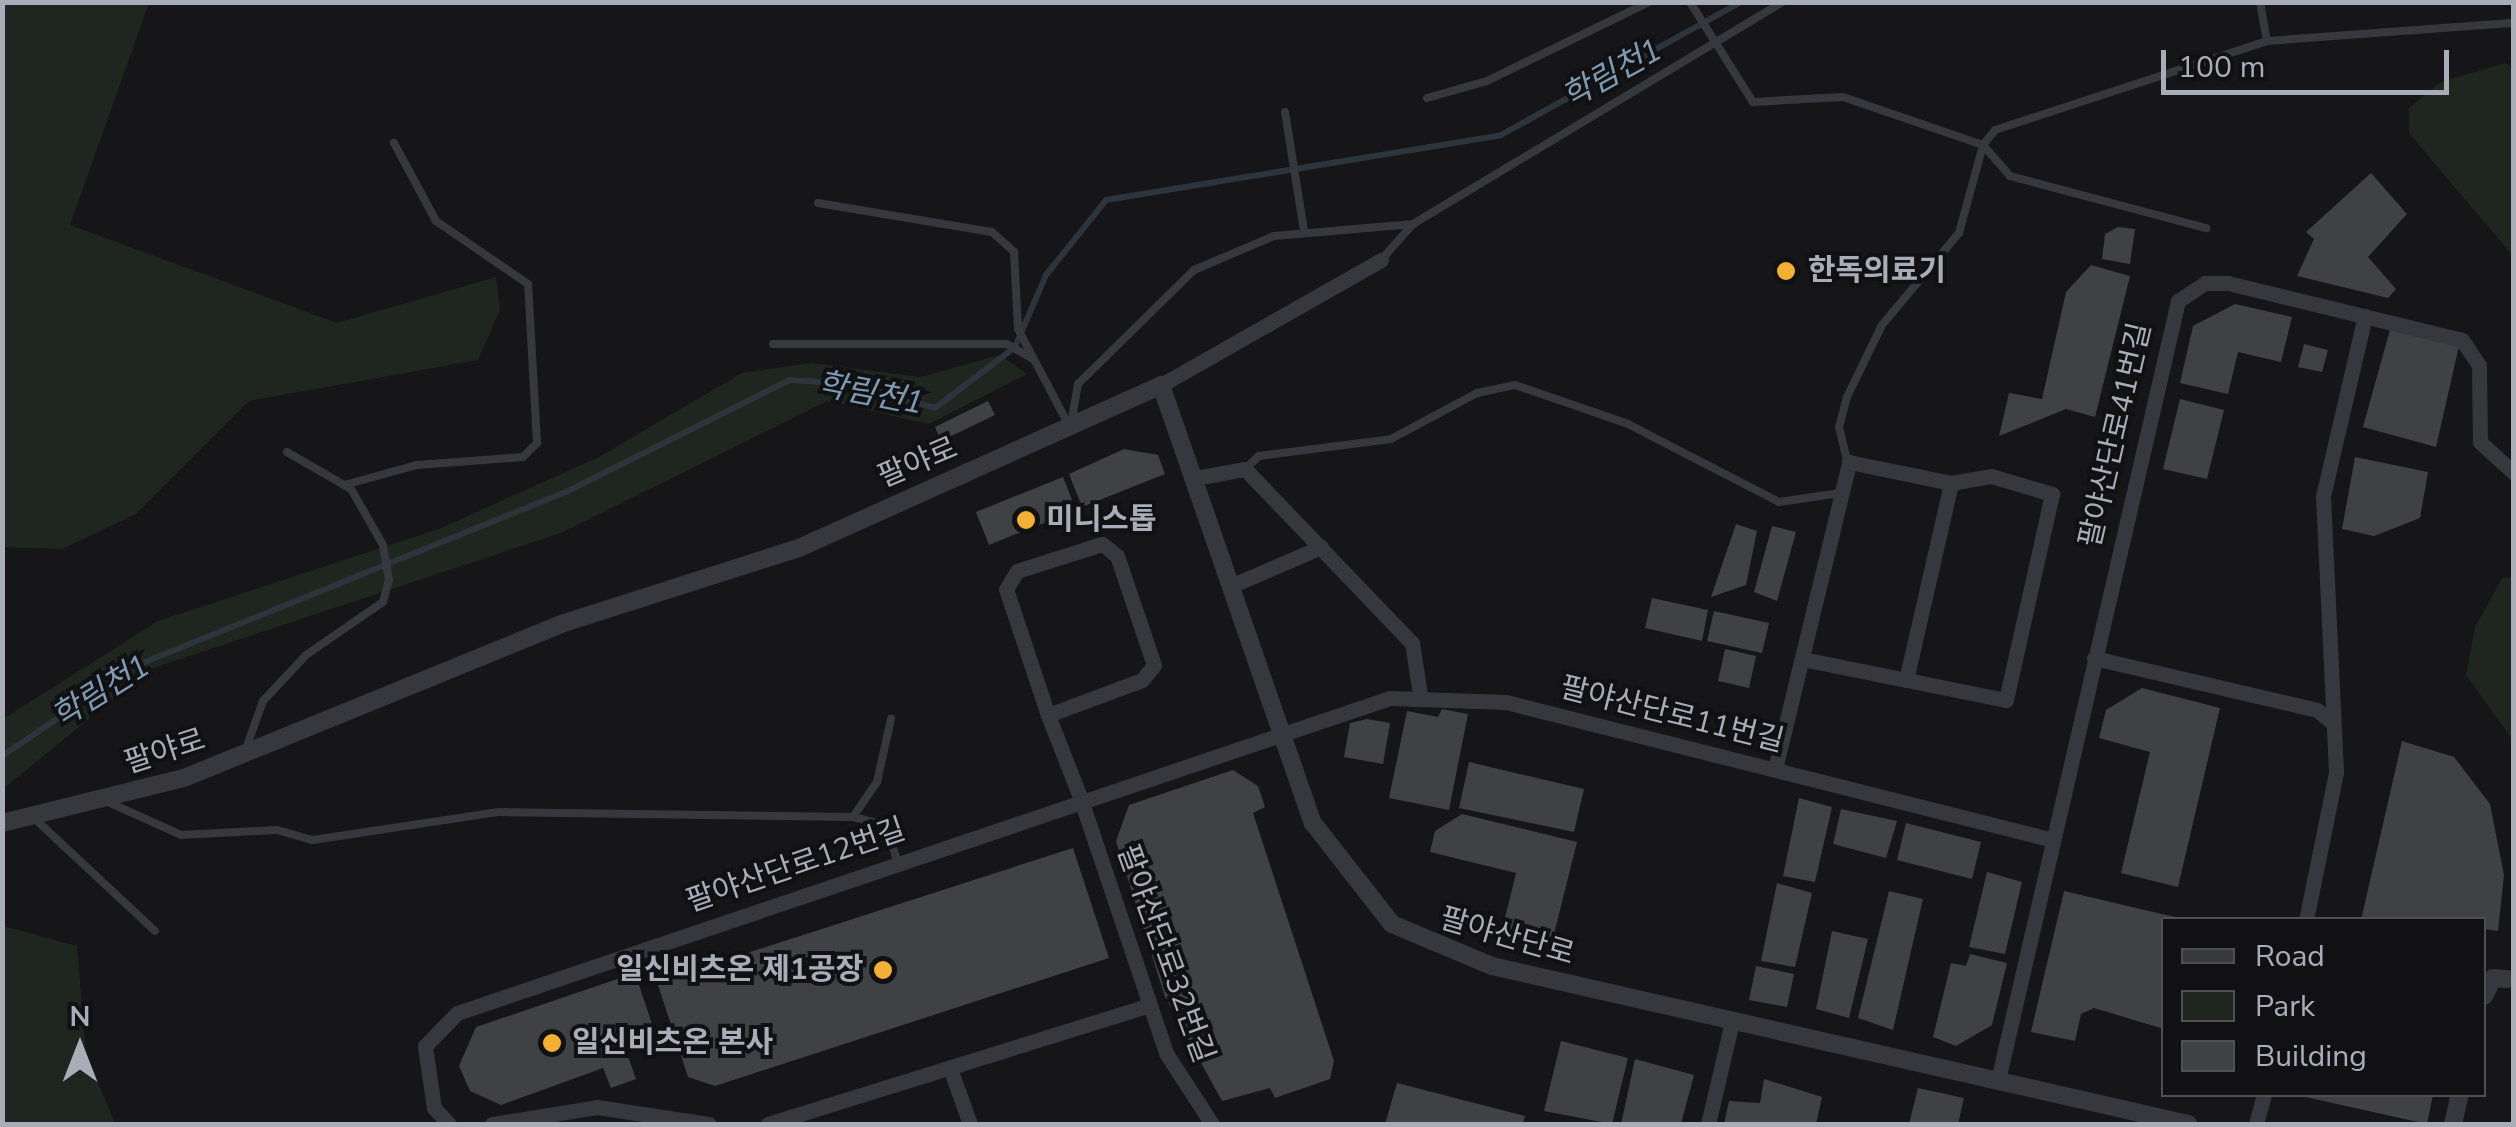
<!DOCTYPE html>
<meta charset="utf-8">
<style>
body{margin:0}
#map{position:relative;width:2516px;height:1127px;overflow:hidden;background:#161618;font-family:"Nunito Sans","Noto Sans KR",sans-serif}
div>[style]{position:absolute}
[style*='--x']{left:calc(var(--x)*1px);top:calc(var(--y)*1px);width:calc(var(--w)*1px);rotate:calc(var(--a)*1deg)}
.green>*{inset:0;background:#1e261f}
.stream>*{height:6px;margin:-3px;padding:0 3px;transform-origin:3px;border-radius:3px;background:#2c353c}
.building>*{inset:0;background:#404145}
.service>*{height:8px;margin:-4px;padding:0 4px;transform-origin:4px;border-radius:4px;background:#37383d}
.minor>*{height:15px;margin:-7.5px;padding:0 7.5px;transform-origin:7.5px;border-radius:7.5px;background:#37383d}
.tertiary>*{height:18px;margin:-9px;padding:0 9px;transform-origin:9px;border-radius:9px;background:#37383d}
.dots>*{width:28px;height:28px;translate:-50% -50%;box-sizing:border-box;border:5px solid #111113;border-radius:50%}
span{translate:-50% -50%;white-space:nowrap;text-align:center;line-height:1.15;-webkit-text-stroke:8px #111113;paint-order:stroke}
.poi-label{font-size:30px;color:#a8adb8;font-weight:700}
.left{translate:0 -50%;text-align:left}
.right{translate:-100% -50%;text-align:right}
.street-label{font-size:30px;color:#a8adb8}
.water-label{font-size:32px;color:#7f9bb3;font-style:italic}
.frame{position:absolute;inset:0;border:5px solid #a8adb8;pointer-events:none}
.legend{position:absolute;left:2161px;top:917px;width:325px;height:180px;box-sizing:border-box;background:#111113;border:2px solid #4d4f55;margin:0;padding:12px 18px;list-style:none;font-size:30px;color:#a8adb8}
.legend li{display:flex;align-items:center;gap:20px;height:50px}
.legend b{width:50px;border:2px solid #4d4f55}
.north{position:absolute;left:30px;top:997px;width:100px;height:100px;-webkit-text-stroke:8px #111113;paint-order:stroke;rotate:0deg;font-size:28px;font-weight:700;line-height:40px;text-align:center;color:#a8adb8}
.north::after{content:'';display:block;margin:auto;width:35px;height:45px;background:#a8adb8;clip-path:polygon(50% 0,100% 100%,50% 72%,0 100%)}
.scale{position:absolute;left:2161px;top:50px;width:288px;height:45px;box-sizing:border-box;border:5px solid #a8adb8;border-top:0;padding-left:12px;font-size:30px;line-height:35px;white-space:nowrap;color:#a8adb8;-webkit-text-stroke:8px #111113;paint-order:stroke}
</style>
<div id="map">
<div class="green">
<div style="clip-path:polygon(2px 3px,149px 3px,70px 225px,337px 323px,496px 277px,500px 310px,478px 360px,249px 401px,136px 514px,62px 549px,3px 547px)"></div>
<div style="clip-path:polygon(2505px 63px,2514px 69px,2513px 256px,2409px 133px,2409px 108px,2441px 82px)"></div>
<div style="clip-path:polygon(1000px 355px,1027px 374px,929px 424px,827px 401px,561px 533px,150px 669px,3px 789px,3px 719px,158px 621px,439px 529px,599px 457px,742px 373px,811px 363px,920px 377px)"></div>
<div style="clip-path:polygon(2513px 577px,2514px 577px,2513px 740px,2466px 675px,2475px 627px,2502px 578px)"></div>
<div style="clip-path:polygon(3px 926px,77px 946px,86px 1053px,115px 1124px,3px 1124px)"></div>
</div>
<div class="stream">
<div style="--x:2;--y:756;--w:161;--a:-34.1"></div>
<div style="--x:135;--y:666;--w:467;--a:-22"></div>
<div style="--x:568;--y:491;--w:248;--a:-26.6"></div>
<div style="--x:790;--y:380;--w:60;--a:3.8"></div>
<div style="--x:850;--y:384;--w:88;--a:15.8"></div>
<div style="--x:935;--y:408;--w:101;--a:-37.3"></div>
<div style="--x:1015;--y:347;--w:78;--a:-66.7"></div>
<div style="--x:1046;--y:275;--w:96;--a:-51.3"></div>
<div style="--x:1106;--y:200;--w:400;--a:-9.3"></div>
<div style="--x:1501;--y:135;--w:274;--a:-29"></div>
</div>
<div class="building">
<div style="clip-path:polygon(2371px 173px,2407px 214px,2368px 257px,2396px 289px,2388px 298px,2297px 276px,2314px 239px,2306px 232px)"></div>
<div style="clip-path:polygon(2118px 227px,2135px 229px,2130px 264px,2102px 259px,2105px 234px)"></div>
<div style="clip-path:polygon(2091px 265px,2130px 276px,2095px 417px,2066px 409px,1999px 436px,2009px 393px,2042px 399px,2066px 292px)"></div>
<div style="clip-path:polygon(2235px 304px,2292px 317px,2281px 362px,2238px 352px,2228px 394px,2180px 383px,2193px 326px)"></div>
<div style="clip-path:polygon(2391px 326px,2459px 346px,2436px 447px,2363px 427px)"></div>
<div style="clip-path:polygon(2304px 344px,2328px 350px,2322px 372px,2298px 367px)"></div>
<div style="clip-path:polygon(2180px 399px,2224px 410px,2207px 479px,2163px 469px)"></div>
<div style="clip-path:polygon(988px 401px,995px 415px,941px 441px,935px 427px)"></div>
<div style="clip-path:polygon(1124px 449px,1158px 455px,1165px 474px,1082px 507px,1069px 474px)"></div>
<div style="clip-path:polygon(2355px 457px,2428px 472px,2420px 518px,2374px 536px,2342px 529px)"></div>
<div style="clip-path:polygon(1063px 477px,1076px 510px,989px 545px,976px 512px)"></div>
<div style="clip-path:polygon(1736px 524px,1757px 531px,1746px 585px,1711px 597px)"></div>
<div style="clip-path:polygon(1772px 526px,1796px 532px,1777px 601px,1754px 592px)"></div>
<div style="clip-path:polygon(1652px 598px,1708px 610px,1702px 641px,1645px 628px)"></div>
<div style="clip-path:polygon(1714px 611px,1769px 623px,1762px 653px,1707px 641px)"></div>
<div style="clip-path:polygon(1725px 649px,1756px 656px,1749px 688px,1718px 681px)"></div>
<div style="clip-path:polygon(2142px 688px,2220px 708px,2178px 887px,2121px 873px,2150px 752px,2099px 738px,2106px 710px)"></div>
<div style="clip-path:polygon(1442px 709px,1468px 714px,1449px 810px,1389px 798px,1407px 711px,1438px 717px)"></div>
<div style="clip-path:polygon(1367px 719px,1390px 723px,1383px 764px,1344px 757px,1350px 723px)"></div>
<div style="clip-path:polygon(2402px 741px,2454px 757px,2490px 804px,2504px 875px,2498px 931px,2484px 929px,2484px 920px,2361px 920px)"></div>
<div style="clip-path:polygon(1469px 762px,1584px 789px,1574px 832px,1459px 808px)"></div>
<div style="clip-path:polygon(1233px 770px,1258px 786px,1265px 807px,1253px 813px,1334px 1061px,1330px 1079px,1275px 1098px,1270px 1088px,1222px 1101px,1165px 997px,1116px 841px,1129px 805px)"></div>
<div style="clip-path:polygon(1799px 798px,1832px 807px,1815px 882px,1783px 876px)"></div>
<div style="clip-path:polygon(1841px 809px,1897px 821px,1886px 858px,1833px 844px)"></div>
<div style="clip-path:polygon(1462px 814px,1577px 842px,1552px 942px,1502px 930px,1516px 873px,1430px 852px,1435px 831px)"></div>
<div style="clip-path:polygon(1906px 823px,1981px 842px,1972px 879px,1897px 860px)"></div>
<div style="clip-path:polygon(1073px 848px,1109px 958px,715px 1086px,688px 1077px,657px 982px)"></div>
<div style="clip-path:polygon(1987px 872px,2022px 882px,2005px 954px,1969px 947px)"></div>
<div style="clip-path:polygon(1777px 883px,1812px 893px,1795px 967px,1761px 961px)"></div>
<div style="clip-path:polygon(1889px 891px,1923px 899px,1893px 1030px,1858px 1018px)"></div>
<div style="clip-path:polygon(2064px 891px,2179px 918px,2164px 920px,2164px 1029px,2094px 1008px,2081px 1014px,2075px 1041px,2031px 1032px)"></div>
<div style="clip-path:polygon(1832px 931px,1868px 939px,1849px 1018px,1816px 1009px)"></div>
<div style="clip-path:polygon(1970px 954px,2007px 963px,1992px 1025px,1956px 1046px,1933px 1037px,1951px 963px,1966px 966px)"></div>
<div style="clip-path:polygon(1756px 966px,1794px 974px,1787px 1007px,1749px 1000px)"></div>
<div style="clip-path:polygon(635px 973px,656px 1036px,625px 1048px,636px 1079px,611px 1088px,603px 1068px,501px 1105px,470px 1091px,459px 1066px,476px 1027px)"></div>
<div style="clip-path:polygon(1561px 1041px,1628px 1058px,1612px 1124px,1544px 1111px)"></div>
<div style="clip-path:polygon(1635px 1059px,1694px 1075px,1681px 1124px,1621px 1124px)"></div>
<div style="clip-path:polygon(1764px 1079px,1822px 1097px,1816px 1124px,1724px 1124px,1729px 1101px,1760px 1103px)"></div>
<div style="clip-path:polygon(1397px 1083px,1525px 1116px,1523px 1124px,1385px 1124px)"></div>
<div style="clip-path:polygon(1918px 1088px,1964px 1098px,1958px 1124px,1909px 1124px)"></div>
<div style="clip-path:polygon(2292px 1094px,2433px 1094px,2427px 1124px)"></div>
</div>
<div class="service">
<div style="--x:1690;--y:2;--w:118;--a:57.8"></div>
<div style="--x:1753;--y:102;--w:90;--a:-3.2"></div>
<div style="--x:1843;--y:97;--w:148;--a:18.9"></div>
<div style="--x:1983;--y:145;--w:19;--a:-51"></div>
<div style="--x:1995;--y:130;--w:286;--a:-18.1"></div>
<div style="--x:2267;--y:41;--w:248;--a:-4.2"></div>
<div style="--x:2260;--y:2;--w:40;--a:80"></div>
<div style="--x:1427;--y:98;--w:62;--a:-15.8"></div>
<div style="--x:1487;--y:81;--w:180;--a:-26"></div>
<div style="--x:1285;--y:112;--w:121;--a:80.9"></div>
<div style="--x:1983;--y:145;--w:41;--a:48.9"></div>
<div style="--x:2010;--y:176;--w:203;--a:14.9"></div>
<div style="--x:818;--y:203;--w:176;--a:9.5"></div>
<div style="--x:992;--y:232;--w:30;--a:42"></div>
<div style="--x:1014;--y:252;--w:77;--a:87"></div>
<div style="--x:1018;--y:329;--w:107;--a:62.2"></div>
<div style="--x:1381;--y:260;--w:48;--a:-48.4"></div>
<div style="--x:1413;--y:224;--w:431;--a:-31"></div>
<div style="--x:773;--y:344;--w:234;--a:0"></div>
<div style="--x:1007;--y:344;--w:30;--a:30"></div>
<div style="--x:1071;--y:424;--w:41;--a:-80.1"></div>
<div style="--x:1078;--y:384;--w:163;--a:-44.5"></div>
<div style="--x:1194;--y:270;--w:87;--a:-23"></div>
<div style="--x:1274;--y:236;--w:140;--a:-4.9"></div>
<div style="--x:1847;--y:461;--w:35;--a:-103"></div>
<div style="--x:1839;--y:427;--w:31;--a:-75"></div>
<div style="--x:1847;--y:397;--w:80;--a:-64.1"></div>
<div style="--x:1882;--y:325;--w:120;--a:-50.1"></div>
<div style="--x:1959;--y:233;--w:91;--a:-74.7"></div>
<div style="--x:1245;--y:469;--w:19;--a:-43"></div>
<div style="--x:1259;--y:456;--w:133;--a:-7.3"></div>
<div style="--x:1391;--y:439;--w:98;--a:-28.1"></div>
<div style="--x:1477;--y:393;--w:39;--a:-12"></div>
<div style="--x:1515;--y:385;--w:120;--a:19"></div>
<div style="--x:1628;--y:424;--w:170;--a:27.3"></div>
<div style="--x:1779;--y:502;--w:62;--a:-8.4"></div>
<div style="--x:344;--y:485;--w:76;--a:-15.3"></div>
<div style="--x:417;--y:465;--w:106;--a:-4.3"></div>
<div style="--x:523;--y:457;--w:20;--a:-45"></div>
<div style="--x:537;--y:443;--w:159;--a:-93.2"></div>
<div style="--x:528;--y:284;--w:112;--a:-145.6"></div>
<div style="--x:436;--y:221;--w:89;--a:-118.3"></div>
<div style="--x:245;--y:751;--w:53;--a:-70.2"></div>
<div style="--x:263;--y:701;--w:63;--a:-46.9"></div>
<div style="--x:306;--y:655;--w:93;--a:-34.5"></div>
<div style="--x:383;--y:602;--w:23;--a:-75"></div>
<div style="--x:389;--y:580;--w:36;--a:-100"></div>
<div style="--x:383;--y:545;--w:64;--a:-119.7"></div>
<div style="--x:351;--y:489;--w:74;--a:-150"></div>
<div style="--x:108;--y:802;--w:80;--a:24.3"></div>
<div style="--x:181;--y:835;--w:96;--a:-3"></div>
<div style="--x:277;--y:830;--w:37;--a:16"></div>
<div style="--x:313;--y:840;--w:188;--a:-8.6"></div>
<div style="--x:499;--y:812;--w:354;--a:0.8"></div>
<div style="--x:853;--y:817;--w:33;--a:14"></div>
<div style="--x:885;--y:825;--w:36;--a:71"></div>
<div style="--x:853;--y:817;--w:42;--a:-55.6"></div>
<div style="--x:877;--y:782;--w:65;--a:-77.5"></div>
<div style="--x:35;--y:819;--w:164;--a:43"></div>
</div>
<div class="minor">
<div style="--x:1161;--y:385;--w:253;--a:-29.6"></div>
<div style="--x:1195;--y:478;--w:51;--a:-10.2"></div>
<div style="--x:1245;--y:469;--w:241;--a:46.2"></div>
<div style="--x:1412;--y:643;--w:52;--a:81.1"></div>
<div style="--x:1233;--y:585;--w:96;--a:-23.4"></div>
<div style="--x:2094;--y:658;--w:229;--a:13.1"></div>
<div style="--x:2317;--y:710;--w:19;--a:39"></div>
<div style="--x:1906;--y:680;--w:202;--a:-77.1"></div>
<div style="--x:1048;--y:715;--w:100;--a:-20.4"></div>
<div style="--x:1142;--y:680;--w:19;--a:-51"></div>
<div style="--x:1154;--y:665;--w:115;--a:-108.7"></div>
<div style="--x:1117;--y:556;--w:19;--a:-141"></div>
<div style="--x:1102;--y:544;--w:89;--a:162.4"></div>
<div style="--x:1017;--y:571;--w:21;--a:121"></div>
<div style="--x:1006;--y:589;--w:133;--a:71.6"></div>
<div style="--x:1048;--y:715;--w:88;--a:68.7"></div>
<div style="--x:1080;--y:797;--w:270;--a:71.4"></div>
<div style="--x:1166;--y:1053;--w:85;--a:57.1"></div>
<div style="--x:1775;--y:769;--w:316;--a:-76.4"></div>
<div style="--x:1849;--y:462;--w:104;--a:11.6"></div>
<div style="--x:1951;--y:483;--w:41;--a:-9.9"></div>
<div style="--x:1991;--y:476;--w:64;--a:16.4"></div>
<div style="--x:2052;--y:494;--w:211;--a:102.6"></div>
<div style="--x:2006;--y:700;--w:207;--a:-168.6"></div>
<div style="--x:2306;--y:920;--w:151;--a:-78.5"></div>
<div style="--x:2336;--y:772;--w:276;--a:-92.7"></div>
<div style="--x:2323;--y:496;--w:185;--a:-76.9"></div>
<div style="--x:951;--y:1071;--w:56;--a:70.3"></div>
<div style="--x:1998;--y:1080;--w:800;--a:-76.99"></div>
<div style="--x:2178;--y:301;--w:32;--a:-34"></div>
<div style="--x:2205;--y:283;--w:23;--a:0"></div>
<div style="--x:2228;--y:283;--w:241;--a:13.7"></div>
<div style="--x:2462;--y:340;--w:30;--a:56"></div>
<div style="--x:2479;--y:365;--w:77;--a:89.3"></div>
<div style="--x:2480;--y:442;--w:46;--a:42.4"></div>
<div style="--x:449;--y:1124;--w:22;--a:-133"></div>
<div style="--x:434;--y:1108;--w:63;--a:-98.3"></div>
<div style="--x:425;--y:1046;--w:46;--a:-45.9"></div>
<div style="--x:457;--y:1013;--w:985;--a:-18.66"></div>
<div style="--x:1390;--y:698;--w:116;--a:2"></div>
<div style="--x:1506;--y:702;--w:560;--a:14.16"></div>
<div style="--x:492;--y:1124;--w:106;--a:-9.2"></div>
<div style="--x:597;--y:1107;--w:113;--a:8.6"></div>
<div style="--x:768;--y:1124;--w:399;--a:-17.3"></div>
<div style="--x:1708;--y:1124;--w:105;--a:-76.8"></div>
<div style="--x:2256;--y:1124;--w:31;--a:-75"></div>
</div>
<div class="tertiary">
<div style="--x:2;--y:823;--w:187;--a:-13.9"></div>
<div style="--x:184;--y:778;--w:410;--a:-22.2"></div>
<div style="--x:564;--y:623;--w:247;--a:-17.7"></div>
<div style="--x:799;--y:548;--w:397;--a:-24.2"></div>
<div style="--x:1161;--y:385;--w:464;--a:70.9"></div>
<div style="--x:1313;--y:823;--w:128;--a:52"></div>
<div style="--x:1392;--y:924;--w:108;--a:22.8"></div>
<div style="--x:1492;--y:966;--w:714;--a:12.79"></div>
<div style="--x:2484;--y:996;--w:20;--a:-63"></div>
<div style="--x:2493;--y:978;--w:14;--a:4"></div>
<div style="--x:2453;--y:1124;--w:31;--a:-77"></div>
</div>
<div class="dots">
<div style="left:1786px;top:271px;background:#f2b134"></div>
<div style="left:1026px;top:520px;background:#f2b134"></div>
<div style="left:883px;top:970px;background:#f2b134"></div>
<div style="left:552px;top:1043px;background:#f2b134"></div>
</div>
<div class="poi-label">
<span class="left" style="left:1808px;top:271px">한독의료기</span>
<span class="left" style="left:1046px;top:520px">미니스톱</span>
<span class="right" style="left:863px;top:970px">일신비츠온 제1공장</span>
<span class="left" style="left:572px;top:1043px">일신비츠온 본사</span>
</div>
<div class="street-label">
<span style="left:2116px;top:435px;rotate:-77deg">팔야산단로41번길</span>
<span style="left:918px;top:463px;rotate:-23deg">팔야로</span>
<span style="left:1672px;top:715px;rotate:14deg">팔야산단로11번길</span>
<span style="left:165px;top:752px;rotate:-18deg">팔야로</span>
<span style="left:796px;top:866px;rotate:-19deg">팔야산단로12번길</span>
<span style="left:1507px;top:937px;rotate:16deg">팔야산단로</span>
<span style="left:1165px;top:954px;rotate:70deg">팔야산단로32번길</span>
</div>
<div class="water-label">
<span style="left:1612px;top:74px;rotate:-29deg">학림천1</span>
<span style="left:870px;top:394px;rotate:11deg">학림천1</span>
<span style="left:101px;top:692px;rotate:-32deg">학림천1</span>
</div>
<div class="frame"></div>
<ul class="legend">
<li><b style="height:12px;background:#37383d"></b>Road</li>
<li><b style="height:28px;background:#1e261f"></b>Park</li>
<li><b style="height:28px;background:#404145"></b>Building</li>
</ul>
<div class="north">N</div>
<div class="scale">100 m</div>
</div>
